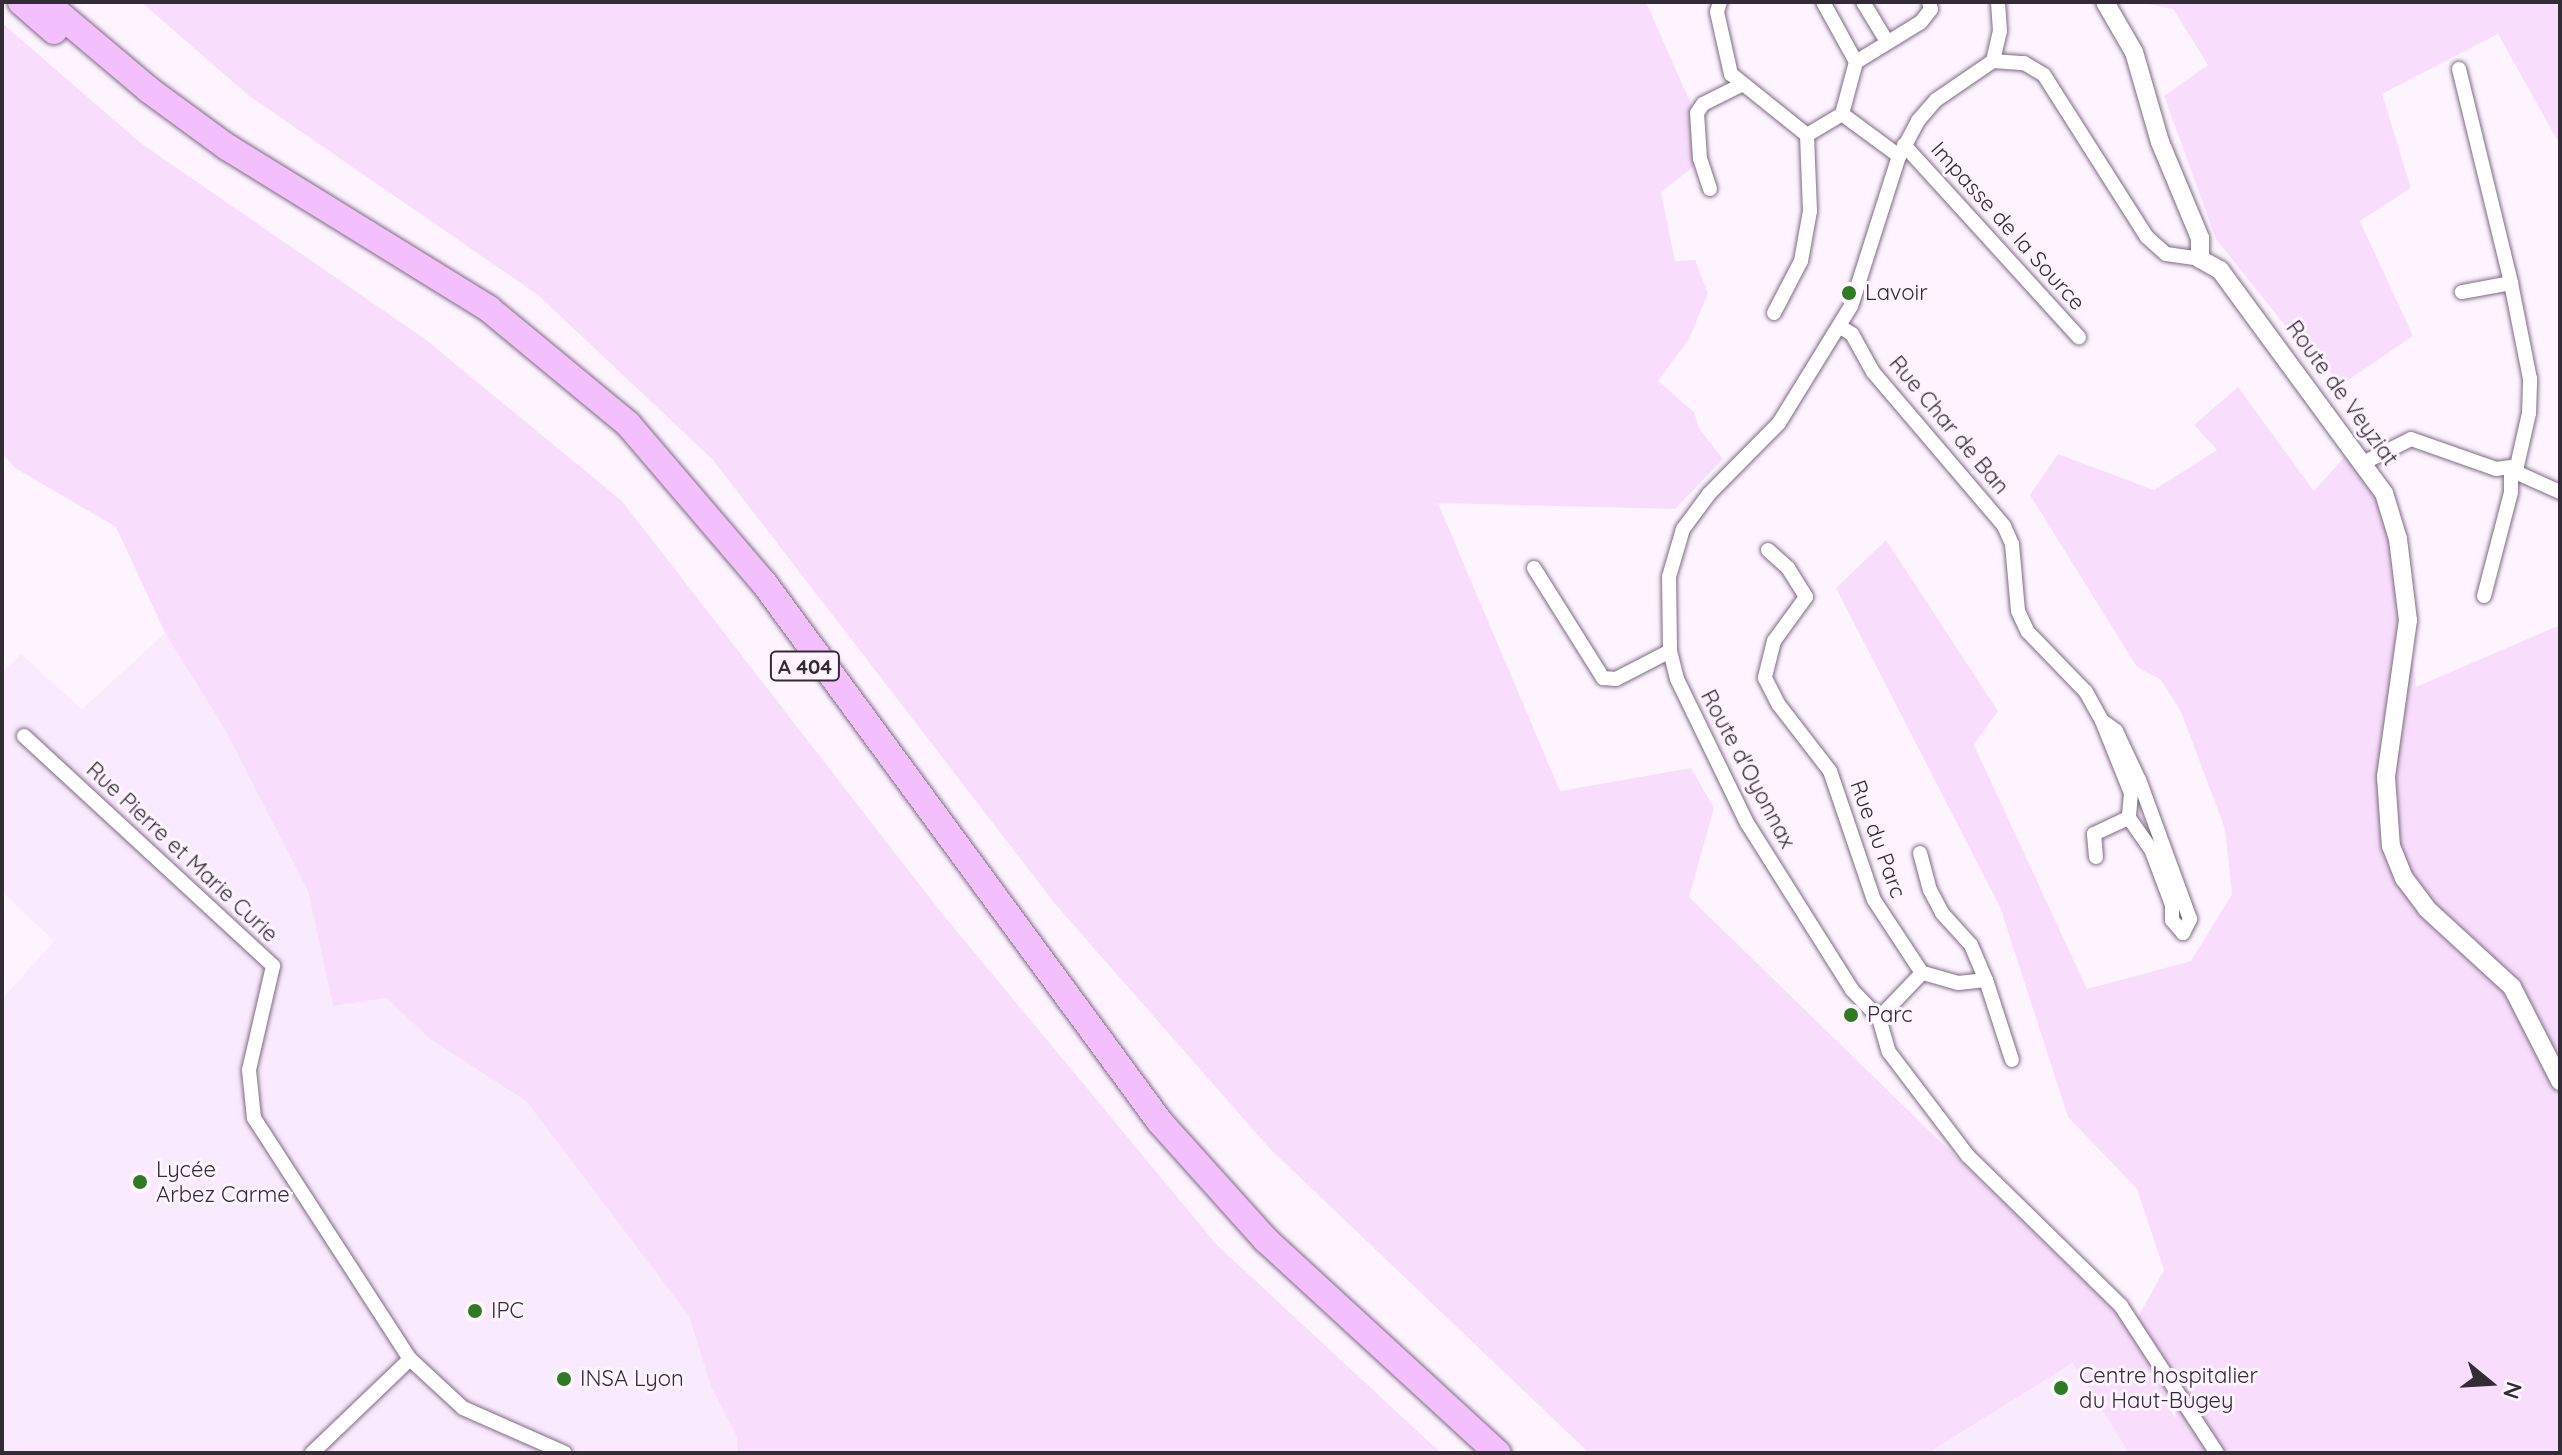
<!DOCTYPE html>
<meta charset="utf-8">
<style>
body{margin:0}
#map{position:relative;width:2562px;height:1455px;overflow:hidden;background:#fef4ff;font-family:Quicksand,sans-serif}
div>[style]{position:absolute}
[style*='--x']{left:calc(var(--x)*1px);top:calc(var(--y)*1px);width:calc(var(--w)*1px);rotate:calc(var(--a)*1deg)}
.built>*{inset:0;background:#faeafd}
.green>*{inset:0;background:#f8defc}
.roads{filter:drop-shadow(0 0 2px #7e6b82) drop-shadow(0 0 2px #7e6b82)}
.minor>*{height:14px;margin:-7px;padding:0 7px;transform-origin:7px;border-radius:7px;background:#fff}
.tertiary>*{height:18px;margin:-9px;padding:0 9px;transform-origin:9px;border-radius:9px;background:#fff}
.motorway>*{height:26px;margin:-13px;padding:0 13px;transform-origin:13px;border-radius:13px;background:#f3bffc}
.dots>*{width:22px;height:22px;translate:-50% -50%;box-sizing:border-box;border:4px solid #fef4ff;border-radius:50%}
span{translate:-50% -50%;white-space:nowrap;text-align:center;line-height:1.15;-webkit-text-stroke:6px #fef4ff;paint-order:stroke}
.shield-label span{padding:2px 6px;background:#fef4ff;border:2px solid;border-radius:6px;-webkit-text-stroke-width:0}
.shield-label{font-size:20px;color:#332b35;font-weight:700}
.street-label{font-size:22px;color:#332b35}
.poi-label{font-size:22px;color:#332b35}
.left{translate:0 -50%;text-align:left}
.frame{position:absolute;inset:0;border:4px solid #332b35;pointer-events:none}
.north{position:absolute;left:2450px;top:1343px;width:80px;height:80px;-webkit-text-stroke:6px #fef4ff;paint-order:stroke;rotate:108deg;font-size:22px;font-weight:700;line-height:32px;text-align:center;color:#332b35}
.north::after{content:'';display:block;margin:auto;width:28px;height:36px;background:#332b35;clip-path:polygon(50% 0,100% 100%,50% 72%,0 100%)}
</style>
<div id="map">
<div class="built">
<div style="clip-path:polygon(165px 633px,224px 728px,308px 891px,333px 1006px,386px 998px,430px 1039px,526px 1101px,689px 1316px,711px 1387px,737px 1437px,737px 1453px,2px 1453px,2px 999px,54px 941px,2px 892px,2px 672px,21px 654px,82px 709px)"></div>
<div style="clip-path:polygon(2074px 1363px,2129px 1453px,1928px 1453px)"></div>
</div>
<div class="green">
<div style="clip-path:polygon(141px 2px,1646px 2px,1695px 113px,1706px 157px,1661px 192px,1675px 261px,1695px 260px,1708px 293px,1689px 339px,1658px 381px,1694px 412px,1699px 428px,1723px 459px,1675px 509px,1438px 503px,1560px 791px,1691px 768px,1714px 808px,1689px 897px,2132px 1328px,2164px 1270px,2137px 1189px,2068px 1117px,2000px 907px,1836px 588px,1886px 540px,1998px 711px,1974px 745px,2087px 989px,2191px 961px,2232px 894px,2225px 829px,2181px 712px,2161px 680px,2137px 667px,2030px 495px,2058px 454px,2154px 490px,2217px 450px,2194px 425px,2238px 387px,2314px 491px,2347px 454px,2392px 498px,2416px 687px,2560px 625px,2560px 1453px,2129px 1453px,2073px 1363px,1928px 1453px,1589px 1453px,1270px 1149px,1056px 905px,713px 460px,538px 295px,248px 95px)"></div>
<div style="clip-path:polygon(2138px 2px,2560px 2px,2560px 145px,2498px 34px,2382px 94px,2411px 188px,2360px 221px,2413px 336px,2341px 385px,2314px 362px,2216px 239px,2164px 96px,2208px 65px,2173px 9px)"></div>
<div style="clip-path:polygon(2px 23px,142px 144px,425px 339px,622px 501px,940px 911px,1217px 1245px,1441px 1453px,737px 1453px,737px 1437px,711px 1387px,689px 1316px,526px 1101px,430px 1039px,386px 998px,333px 1006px,308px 891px,224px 728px,165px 633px,116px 527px,15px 468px,2px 453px)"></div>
</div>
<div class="roads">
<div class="minor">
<div style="--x:1720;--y:2;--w:10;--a:107"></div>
<div style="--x:1717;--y:12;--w:64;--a:77.3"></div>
<div style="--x:1731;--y:74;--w:97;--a:38.8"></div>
<div style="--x:1807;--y:135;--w:41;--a:-31"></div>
<div style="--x:1842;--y:114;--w:54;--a:-74.9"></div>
<div style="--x:1856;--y:62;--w:68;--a:-118.8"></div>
<div style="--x:1863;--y:2;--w:44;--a:58.8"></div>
<div style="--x:1993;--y:61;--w:69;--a:145.6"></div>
<div style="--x:1936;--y:100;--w:28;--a:131"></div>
<div style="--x:1918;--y:121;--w:40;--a:118"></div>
<div style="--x:1899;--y:156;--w:157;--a:107.7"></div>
<div style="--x:1851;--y:306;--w:137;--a:121.6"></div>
<div style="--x:1779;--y:423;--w:100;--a:134.6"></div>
<div style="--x:1709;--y:494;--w:44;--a:126.6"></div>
<div style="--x:1683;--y:529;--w:50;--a:106.3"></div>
<div style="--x:1669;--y:577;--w:74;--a:89.2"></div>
<div style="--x:1670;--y:651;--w:29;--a:76"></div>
<div style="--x:1677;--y:679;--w:160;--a:64.1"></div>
<div style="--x:1747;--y:823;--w:197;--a:57.8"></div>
<div style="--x:1852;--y:990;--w:39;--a:46"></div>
<div style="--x:1879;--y:1018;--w:35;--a:74"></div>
<div style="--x:1889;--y:1052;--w:131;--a:52.8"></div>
<div style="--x:1968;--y:1156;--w:214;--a:44.4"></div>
<div style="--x:2121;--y:1306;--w:176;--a:56.9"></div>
<div style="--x:1993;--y:61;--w:31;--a:4"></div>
<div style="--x:2024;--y:63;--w:23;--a:31"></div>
<div style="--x:2044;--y:75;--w:192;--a:57.6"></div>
<div style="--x:2147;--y:237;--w:25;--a:42"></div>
<div style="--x:2166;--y:254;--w:34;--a:8"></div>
<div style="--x:1993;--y:61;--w:31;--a:-77"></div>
<div style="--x:2000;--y:31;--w:29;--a:-94"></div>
<div style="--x:1856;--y:62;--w:76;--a:-31.6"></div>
<div style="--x:1921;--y:22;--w:16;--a:-52"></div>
<div style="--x:1931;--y:9;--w:7;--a:-106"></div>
<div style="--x:2459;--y:69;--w:220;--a:76.3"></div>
<div style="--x:1842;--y:114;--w:71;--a:36.4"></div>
<div style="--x:1904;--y:145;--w:260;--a:47.7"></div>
<div style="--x:1710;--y:189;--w:32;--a:-108"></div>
<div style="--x:1700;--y:159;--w:46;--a:-93.7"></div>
<div style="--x:1697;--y:113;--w:11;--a:-56"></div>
<div style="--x:1703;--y:104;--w:42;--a:-26.6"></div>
<div style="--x:1774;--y:313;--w:59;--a:-62.6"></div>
<div style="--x:1801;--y:261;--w:51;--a:-79.8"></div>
<div style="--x:1810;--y:211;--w:76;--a:-92.3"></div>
<div style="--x:1839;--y:326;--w:15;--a:32"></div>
<div style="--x:1852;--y:334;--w:43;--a:61.1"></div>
<div style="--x:1873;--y:372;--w:202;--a:49.6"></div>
<div style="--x:2004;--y:526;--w:20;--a:66"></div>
<div style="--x:2012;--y:544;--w:67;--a:84.9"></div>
<div style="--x:2018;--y:611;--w:23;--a:65"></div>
<div style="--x:2028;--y:632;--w:83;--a:46"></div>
<div style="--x:2086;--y:692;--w:33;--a:61"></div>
<div style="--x:2102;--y:721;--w:78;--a:68.1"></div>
<div style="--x:2131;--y:793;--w:25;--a:95"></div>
<div style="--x:2129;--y:818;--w:38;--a:55"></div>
<div style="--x:2151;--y:849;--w:60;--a:69.4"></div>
<div style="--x:2172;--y:905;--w:15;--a:90"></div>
<div style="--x:2172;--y:920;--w:17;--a:50"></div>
<div style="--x:2183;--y:933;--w:16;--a:-63"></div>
<div style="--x:2190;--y:919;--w:148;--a:-110.1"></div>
<div style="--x:2139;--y:780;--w:54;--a:-115.1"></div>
<div style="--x:2116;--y:731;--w:17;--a:-144"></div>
<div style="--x:2365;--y:462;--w:51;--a:-26.6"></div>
<div style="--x:2411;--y:439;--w:90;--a:19.4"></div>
<div style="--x:2496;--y:469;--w:21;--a:-8"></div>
<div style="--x:2517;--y:466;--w:54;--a:-77.2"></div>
<div style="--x:2529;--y:413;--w:34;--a:-88"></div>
<div style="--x:2530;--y:379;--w:98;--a:-101.2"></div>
<div style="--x:2511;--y:283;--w:50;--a:169.6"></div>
<div style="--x:1768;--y:550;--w:27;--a:42"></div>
<div style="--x:1788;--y:568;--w:34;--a:58"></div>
<div style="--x:1806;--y:597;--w:54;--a:126"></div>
<div style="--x:1774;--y:641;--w:38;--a:104"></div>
<div style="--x:1765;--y:678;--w:30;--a:63"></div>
<div style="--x:1779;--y:705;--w:83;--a:52.3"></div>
<div style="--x:1830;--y:771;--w:136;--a:71.2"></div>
<div style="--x:1874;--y:900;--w:87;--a:56.7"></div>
<div style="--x:1922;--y:973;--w:62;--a:133.7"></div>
<div style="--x:1534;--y:568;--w:130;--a:57.9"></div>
<div style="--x:1603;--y:678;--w:13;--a:4"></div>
<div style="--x:1616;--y:679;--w:61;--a:-27.4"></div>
<div style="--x:2484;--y:596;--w:107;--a:-75.4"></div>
<div style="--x:2511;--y:492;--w:22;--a:-90"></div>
<div style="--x:2511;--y:470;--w:54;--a:24.2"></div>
<div style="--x:24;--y:736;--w:339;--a:42.7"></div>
<div style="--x:273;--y:966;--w:107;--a:103"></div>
<div style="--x:249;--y:1070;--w:48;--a:84.1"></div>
<div style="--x:254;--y:1118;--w:287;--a:57.1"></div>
<div style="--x:410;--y:1359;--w:136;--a:136.2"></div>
<div style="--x:1920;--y:853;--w:38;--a:75"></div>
<div style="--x:1930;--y:890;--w:26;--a:62"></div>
<div style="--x:1942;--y:913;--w:43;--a:47.8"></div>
<div style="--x:1971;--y:945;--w:38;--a:67"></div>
<div style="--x:1986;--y:980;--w:28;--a:174"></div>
<div style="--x:1958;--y:983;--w:37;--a:-164"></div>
<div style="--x:2096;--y:857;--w:23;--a:-95"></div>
<div style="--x:2094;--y:834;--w:38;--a:-25"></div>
<div style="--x:1986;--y:980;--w:84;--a:72"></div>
<div style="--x:410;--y:1359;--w:72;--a:42.8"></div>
<div style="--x:463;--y:1408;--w:111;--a:23.8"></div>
</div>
<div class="tertiary">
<div style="--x:2105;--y:2;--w:58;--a:59.9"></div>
<div style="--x:2134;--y:52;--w:94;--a:73.9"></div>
<div style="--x:2160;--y:142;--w:104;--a:67.4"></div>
<div style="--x:2200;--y:238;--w:21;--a:90"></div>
<div style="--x:2200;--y:259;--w:23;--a:29"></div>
<div style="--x:2220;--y:270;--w:277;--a:53.7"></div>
<div style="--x:2384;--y:493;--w:48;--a:73.1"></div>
<div style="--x:2398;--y:539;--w:82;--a:83"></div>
<div style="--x:2408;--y:620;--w:159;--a:98"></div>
<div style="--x:2386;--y:777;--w:69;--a:85.9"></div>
<div style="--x:2391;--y:846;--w:35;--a:68"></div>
<div style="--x:2404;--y:878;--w:39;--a:53"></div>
<div style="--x:2427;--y:909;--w:115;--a:42.5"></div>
<div style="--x:2512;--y:987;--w:106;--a:62.9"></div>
</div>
<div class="motorway">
<div style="--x:21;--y:2;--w:44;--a:41.3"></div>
<div style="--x:45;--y:2;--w:136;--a:40.2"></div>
<div style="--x:149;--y:90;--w:97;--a:36.2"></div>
<div style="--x:227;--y:147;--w:308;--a:31.7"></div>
<div style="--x:489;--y:309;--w:180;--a:39.6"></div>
<div style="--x:628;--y:424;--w:209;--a:49.5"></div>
<div style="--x:764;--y:583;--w:669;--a:53.7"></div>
<div style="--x:1160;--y:1122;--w:159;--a:48.1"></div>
<div style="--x:1266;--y:1240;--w:315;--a:42.6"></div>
</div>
</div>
<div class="dots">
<div style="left:1849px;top:293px;background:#2f7b23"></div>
<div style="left:1851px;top:1015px;background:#2f7b23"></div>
<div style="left:140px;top:1182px;background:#2f7b23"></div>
<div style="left:475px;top:1311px;background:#2f7b23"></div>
<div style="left:564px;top:1379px;background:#2f7b23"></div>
<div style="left:2061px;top:1388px;background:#2f7b23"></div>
</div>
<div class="shield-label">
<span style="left:805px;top:666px">A 404</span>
</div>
<div class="street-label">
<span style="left:2008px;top:226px;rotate:48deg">Impasse de la Source</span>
<span style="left:2342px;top:393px;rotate:54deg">Route de Veyziat</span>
<span style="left:1949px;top:425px;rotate:50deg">Rue Char de Ban</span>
<span style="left:1748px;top:769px;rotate:62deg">Route d'Oyonnax</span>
<span style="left:1878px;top:839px;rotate:70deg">Rue du Parc</span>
<span style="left:182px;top:852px;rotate:43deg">Rue Pierre et Marie Curie</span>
</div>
<div class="poi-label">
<span class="left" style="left:1865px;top:293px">Lavoir</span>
<span class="left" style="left:1867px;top:1015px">Parc</span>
<span class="left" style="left:156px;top:1182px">Lycée<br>Arbez Carme</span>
<span class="left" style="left:491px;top:1311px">IPC</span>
<span class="left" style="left:2079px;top:1388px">Centre hospitalier<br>du Haut-Bugey</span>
<span class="left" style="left:580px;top:1379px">INSA Lyon</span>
</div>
<div class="frame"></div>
<div class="north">N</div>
</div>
